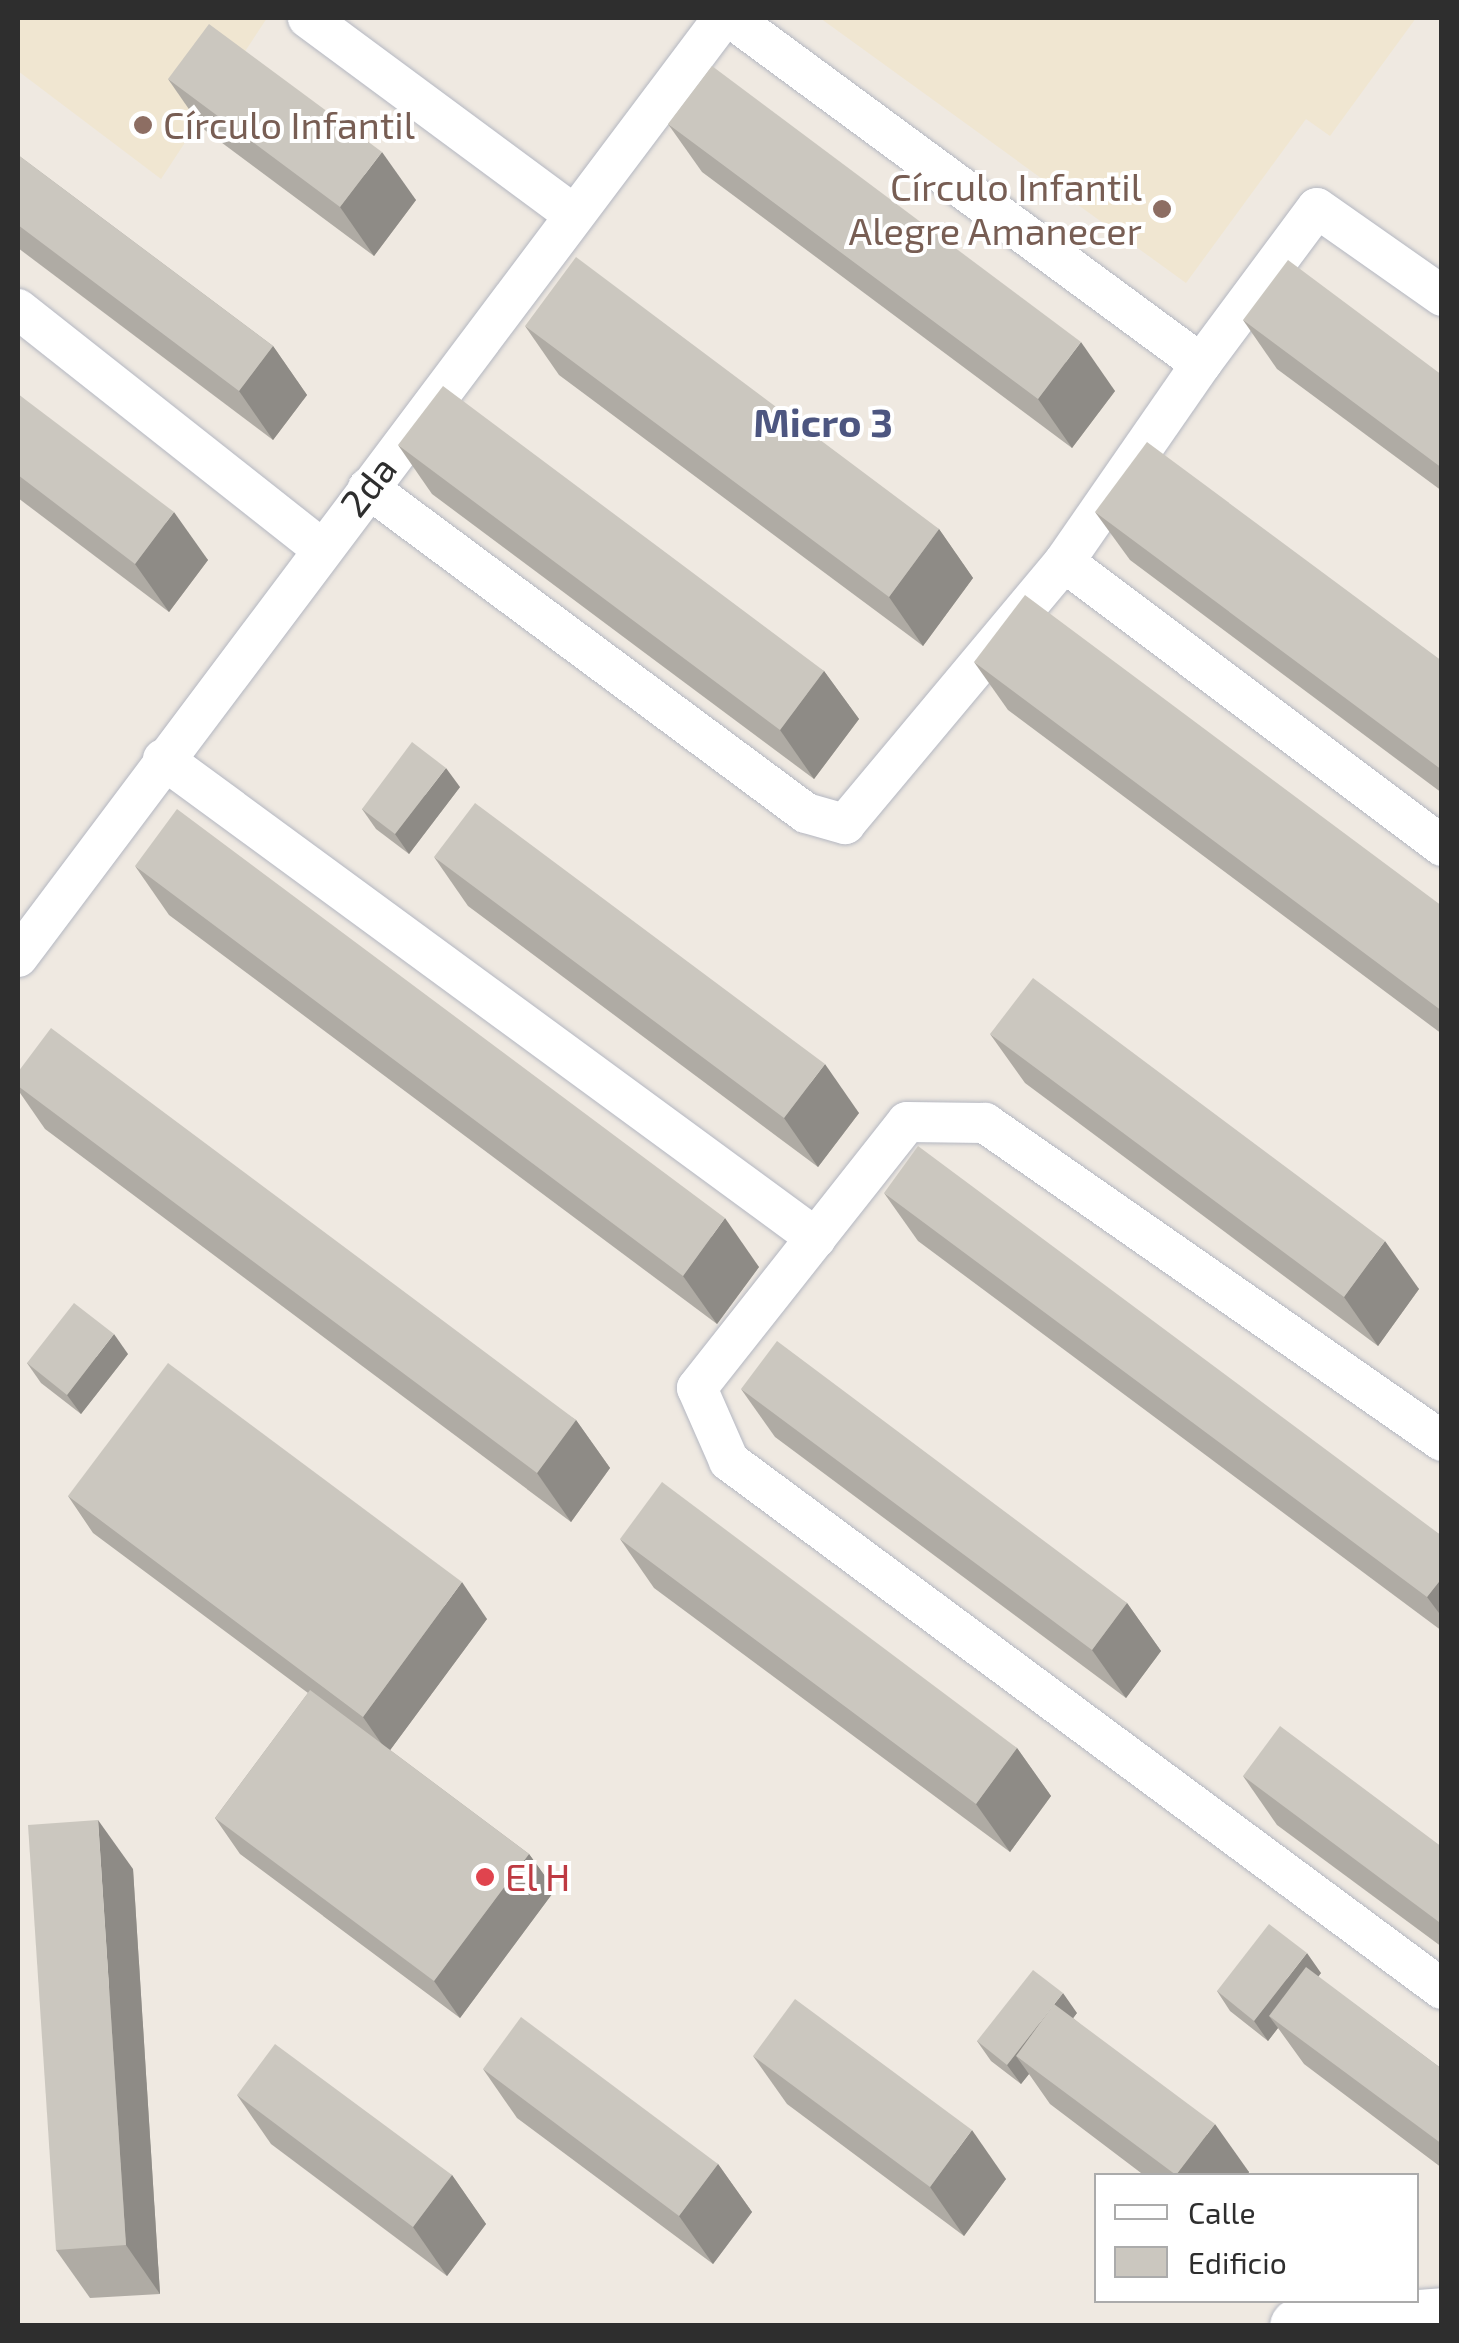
<!DOCTYPE html>
<meta charset="utf-8">
<style>
body{margin:0}
#map{position:relative;width:1459px;height:2343px;overflow:hidden;background:#efe9e1;font-family:"Exo 2",sans-serif}
div>[style]{position:absolute}
[style*='--x']{left:calc(var(--x)*1px);top:calc(var(--y)*1px);width:calc(var(--w)*1px);rotate:calc(var(--a)*1deg)}
.education>*{inset:0;background:#f0e6d1}
.roads{filter:drop-shadow(0 0 2px #b4b7c1) drop-shadow(0 0 2px #b4b7c1)}
.minor>*{height:40px;margin:-20px;padding:0 20px;transform-origin:20px;border-radius:20px;background:#fff}
.secondary>*{height:55px;margin:-27.5px;padding:0 27.5px;transform-origin:27.5px;border-radius:27.5px;background:#fff}
.wall>*{inset:0;background:#afaba4}
.shaded-wall>*{inset:0;background:#8e8b86}
.building>*{inset:0;background:#cbc7bf}
.dots>*{width:28px;height:28px;translate:-50% -50%;box-sizing:border-box;border:5px solid #fff;border-radius:50%}
span{translate:-50% -50%;white-space:nowrap;text-align:center;line-height:1.15;-webkit-text-stroke:8px #fff;paint-order:stroke}
.education-label{font-size:38px;color:#785e54}
.left{translate:0 -50%;text-align:left}
.right{translate:-100% -50%;text-align:right}
.street-label{font-size:38px;color:#2e2e2e}
.health-label{font-size:38px;color:#be3a42}
.neighbourhood-label{font-size:40px;color:#4d5680;font-weight:700}
.frame{position:absolute;inset:0;border:20px solid #2e2e2e;pointer-events:none}
.legend{position:absolute;left:1094px;top:2173px;width:325px;height:130px;box-sizing:border-box;background:#fff;border:2px solid #ababab;margin:0;padding:12px 18px;list-style:none;font-size:30px;color:#2e2e2e}
.legend li{display:flex;align-items:center;gap:20px;height:50px}
.legend b{width:50px;border:2px solid #ababab}
</style>
<div id="map">
<div class="education">
<div style="clip-path:polygon(18px 18px,267px 18px,161px 179px,18px 71px)"></div>
<div style="clip-path:polygon(820px 18px,1416px 18px,1330px 136px,1306px 119px,1186px 283px)"></div>
</div>
<div class="roads">
<div class="minor">
<div style="--x:308;--y:18;--w:330;--a:36.5"></div>
<div style="--x:18;--y:309;--w:384;--a:38.3"></div>
<div style="--x:1201;--y:364;--w:194;--a:-53.4"></div>
<div style="--x:1317;--y:208;--w:153;--a:35.1"></div>
<div style="--x:368;--y:488;--w:545;--a:36.58"></div>
<div style="--x:806;--y:813;--w:41;--a:15.8"></div>
<div style="--x:845;--y:824;--w:341;--a:-50.1"></div>
<div style="--x:1064;--y:562;--w:241;--a:-55.3"></div>
<div style="--x:1201;--y:364;--w:584;--a:-143.64"></div>
<div style="--x:1064;--y:562;--w:473;--a:36.9"></div>
<div style="--x:163;--y:759;--w:810;--a:36.26"></div>
<div style="--x:18;--y:957;--w:1174;--a:-53.1"></div>
<div style="--x:1442;--y:1441;--w:557;--a:-145.17"></div>
<div style="--x:985;--y:1123;--w:78;--a:-179.3"></div>
<div style="--x:907;--y:1122;--w:339;--a:128.3"></div>
<div style="--x:697;--y:1388;--w:80;--a:66.3"></div>
<div style="--x:729;--y:1461;--w:887;--a:36.52"></div>
</div>
<div class="secondary">
<div style="--x:1297;--y:2326;--w:145;--a:-4.3"></div>
</div>
</div>
<div class="wall">
<div style="clip-path:polygon(168px 79px,416px 200px,374px 256px,202px 128px)"></div>
<div style="clip-path:polygon(668px 124px,1115px 391px,1072px 448px,702px 172px)"></div>
<div style="clip-path:polygon(18px 155px,273px 346px,307px 395px,273px 440px,18px 248px)"></div>
<div style="clip-path:polygon(1243px 320px,1442px 375px,1442px 491px,1277px 369px)"></div>
<div style="clip-path:polygon(525px 326px,939px 529px,973px 578px,923px 646px,559px 375px)"></div>
<div style="clip-path:polygon(18px 394px,208px 560px,169px 612px,18px 498px)"></div>
<div style="clip-path:polygon(398px 445px,824px 671px,859px 719px,814px 779px,432px 494px)"></div>
<div style="clip-path:polygon(1095px 512px,1442px 661px,1442px 793px,1130px 560px)"></div>
<div style="clip-path:polygon(974px 662px,1442px 906px,1442px 1034px,1008px 710px)"></div>
<div style="clip-path:polygon(460px 787px,409px 854px,376px 829px,362px 809px)"></div>
<div style="clip-path:polygon(434px 857px,859px 1113px,818px 1167px,468px 906px)"></div>
<div style="clip-path:polygon(135px 866px,759px 1267px,717px 1324px,169px 915px)"></div>
<div style="clip-path:polygon(990px 1034px,1419px 1289px,1378px 1346px,1025px 1083px)"></div>
<div style="clip-path:polygon(18px 1072px,576px 1420px,610px 1468px,571px 1522px,45px 1129px,18px 1090px)"></div>
<div style="clip-path:polygon(884px 1193px,1442px 1536px,1442px 1631px,918px 1241px)"></div>
<div style="clip-path:polygon(128px 1354px,81px 1414px,41px 1383px,27px 1363px)"></div>
<div style="clip-path:polygon(741px 1389px,1127px 1603px,1161px 1651px,1126px 1698px,775px 1437px)"></div>
<div style="clip-path:polygon(68px 1496px,487px 1619px,390px 1750px,529px 1854px,555px 1890px,460px 2018px,240px 1854px,215px 1818px,308px 1693px,93px 1533px)"></div>
<div style="clip-path:polygon(620px 1539px,1017px 1748px,1051px 1796px,1010px 1852px,654px 1588px)"></div>
<div style="clip-path:polygon(1243px 1776px,1442px 1847px,1442px 1947px,1277px 1825px)"></div>
<div style="clip-path:polygon(133px 1869px,160px 2294px,90px 2298px,56px 2250px)"></div>
<div style="clip-path:polygon(1321px 1973px,1318px 1977px,1442px 2069px,1442px 2168px,1304px 2064px,1278px 2028px,1268px 2041px,1230px 2011px,1217px 1991px)"></div>
<div style="clip-path:polygon(1077px 2013px,1073px 2018px,1249px 2172px,1247px 2176px,1145px 2176px,1050px 2104px,1029px 2074px,1021px 2084px,991px 2061px,977px 2041px)"></div>
<div style="clip-path:polygon(753px 2056px,1006px 2179px,964px 2236px,787px 2104px)"></div>
<div style="clip-path:polygon(483px 2069px,718px 2164px,752px 2212px,713px 2264px,517px 2118px)"></div>
<div style="clip-path:polygon(237px 2095px,452px 2175px,486px 2224px,447px 2276px,271px 2144px)"></div>
</div>
<div class="shaded-wall">
<div style="clip-path:polygon(382px 152px,416px 200px,374px 256px,340px 207px)"></div>
<div style="clip-path:polygon(1081px 342px,1115px 391px,1072px 448px,1038px 399px)"></div>
<div style="clip-path:polygon(273px 346px,307px 395px,273px 440px,239px 391px)"></div>
<div style="clip-path:polygon(174px 512px,208px 560px,169px 612px,135px 564px)"></div>
<div style="clip-path:polygon(939px 529px,973px 578px,923px 646px,889px 597px)"></div>
<div style="clip-path:polygon(824px 671px,859px 719px,814px 779px,780px 730px)"></div>
<div style="clip-path:polygon(446px 768px,460px 787px,409px 854px,395px 834px)"></div>
<div style="clip-path:polygon(825px 1064px,859px 1113px,818px 1167px,784px 1118px)"></div>
<div style="clip-path:polygon(725px 1218px,759px 1267px,717px 1324px,683px 1276px)"></div>
<div style="clip-path:polygon(1385px 1241px,1419px 1289px,1378px 1346px,1344px 1297px)"></div>
<div style="clip-path:polygon(114px 1334px,128px 1354px,81px 1414px,67px 1395px)"></div>
<div style="clip-path:polygon(576px 1420px,610px 1468px,571px 1522px,537px 1473px)"></div>
<div style="clip-path:polygon(1442px 1578px,1442px 1617px,1427px 1597px)"></div>
<div style="clip-path:polygon(462px 1582px,487px 1619px,388px 1753px,363px 1717px)"></div>
<div style="clip-path:polygon(1127px 1603px,1161px 1651px,1126px 1698px,1092px 1650px)"></div>
<div style="clip-path:polygon(1017px 1748px,1051px 1796px,1010px 1852px,976px 1804px)"></div>
<div style="clip-path:polygon(98px 1820px,133px 1869px,160px 2294px,126px 2245px)"></div>
<div style="clip-path:polygon(529px 1854px,555px 1890px,460px 2018px,434px 1981px)"></div>
<div style="clip-path:polygon(1307px 1953px,1321px 1973px,1281px 2024px,1269px 2016px,1278px 2028px,1268px 2041px,1254px 2021px)"></div>
<div style="clip-path:polygon(1063px 1993px,1077px 2013px,1034px 2069px,1016px 2056px,1029px 2074px,1021px 2084px,1007px 2065px)"></div>
<div style="clip-path:polygon(1215px 2124px,1249px 2172px,1247px 2176px,1176px 2175px)"></div>
<div style="clip-path:polygon(972px 2130px,1006px 2179px,964px 2236px,930px 2187px)"></div>
<div style="clip-path:polygon(718px 2164px,752px 2212px,713px 2264px,679px 2216px)"></div>
<div style="clip-path:polygon(452px 2175px,486px 2224px,447px 2276px,413px 2227px)"></div>
</div>
<div class="building">
<div style="clip-path:polygon(209px 24px,382px 152px,340px 207px,168px 79px)"></div>
<div style="clip-path:polygon(712px 66px,1081px 342px,1038px 399px,668px 124px)"></div>
<div style="clip-path:polygon(18px 155px,273px 346px,239px 391px,18px 225px)"></div>
<div style="clip-path:polygon(576px 257px,939px 529px,889px 597px,525px 326px)"></div>
<div style="clip-path:polygon(1288px 260px,1442px 375px,1442px 468px,1243px 320px)"></div>
<div style="clip-path:polygon(443px 386px,824px 671px,780px 730px,398px 445px)"></div>
<div style="clip-path:polygon(18px 394px,174px 512px,135px 564px,18px 475px)"></div>
<div style="clip-path:polygon(1147px 442px,1442px 661px,1442px 770px,1095px 512px)"></div>
<div style="clip-path:polygon(1025px 595px,1442px 906px,1442px 1011px,974px 662px)"></div>
<div style="clip-path:polygon(412px 742px,446px 768px,395px 834px,362px 809px)"></div>
<div style="clip-path:polygon(475px 803px,825px 1064px,784px 1118px,434px 857px)"></div>
<div style="clip-path:polygon(177px 809px,725px 1218px,683px 1276px,135px 866px)"></div>
<div style="clip-path:polygon(1033px 978px,1385px 1241px,1344px 1297px,990px 1034px)"></div>
<div style="clip-path:polygon(51px 1028px,576px 1420px,537px 1473px,18px 1086px,18px 1072px)"></div>
<div style="clip-path:polygon(918px 1146px,1442px 1536px,1442px 1578px,1427px 1597px,884px 1193px)"></div>
<div style="clip-path:polygon(74px 1303px,114px 1334px,67px 1395px,27px 1363px)"></div>
<div style="clip-path:polygon(777px 1341px,1127px 1603px,1092px 1650px,741px 1389px)"></div>
<div style="clip-path:polygon(168px 1363px,462px 1582px,363px 1717px,68px 1496px)"></div>
<div style="clip-path:polygon(662px 1482px,1017px 1748px,976px 1804px,620px 1539px)"></div>
<div style="clip-path:polygon(310px 1690px,529px 1854px,434px 1981px,215px 1818px)"></div>
<div style="clip-path:polygon(1280px 1726px,1442px 1847px,1442px 1920px,1439px 1922px,1243px 1776px)"></div>
<div style="clip-path:polygon(98px 1820px,126px 2245px,56px 2250px,28px 1825px)"></div>
<div style="clip-path:polygon(1269px 1924px,1307px 1953px,1254px 2021px,1217px 1991px)"></div>
<div style="clip-path:polygon(1306px 1967px,1442px 2069px,1442px 2144px,1269px 2016px)"></div>
<div style="clip-path:polygon(1033px 1970px,1063px 1993px,1007px 2065px,977px 2041px)"></div>
<div style="clip-path:polygon(795px 1999px,972px 2130px,930px 2187px,753px 2056px)"></div>
<div style="clip-path:polygon(1054px 2004px,1215px 2124px,1176px 2175px,1016px 2056px)"></div>
<div style="clip-path:polygon(521px 2017px,718px 2164px,679px 2216px,483px 2069px)"></div>
<div style="clip-path:polygon(275px 2044px,452px 2175px,413px 2227px,237px 2095px)"></div>
</div>
<div class="dots">
<div style="left:143px;top:125px;background:#8d6e63"></div>
<div style="left:1162px;top:209px;background:#8d6e63"></div>
<div style="left:485px;top:1877px;background:#e0444e"></div>
</div>
<div class="education-label">
<span class="left" style="left:163px;top:125px">Círculo Infantil</span>
<span class="right" style="left:1142px;top:209px">Círculo Infantil<br>Alegre Amanecer</span>
</div>
<div class="street-label">
<span style="left:368px;top:486px;rotate:-52deg">2da</span>
</div>
<div class="health-label">
<span class="left" style="left:505px;top:1877px">El H</span>
</div>
<div class="neighbourhood-label">
<span style="left:823px;top:421px">Micro 3</span>
</div>
<div class="frame"></div>
<ul class="legend">
<li><b style="height:12px;background:#fff"></b>Calle</li>
<li><b style="height:28px;background:#cbc7bf"></b>Edificio</li>
</ul>
</div>
